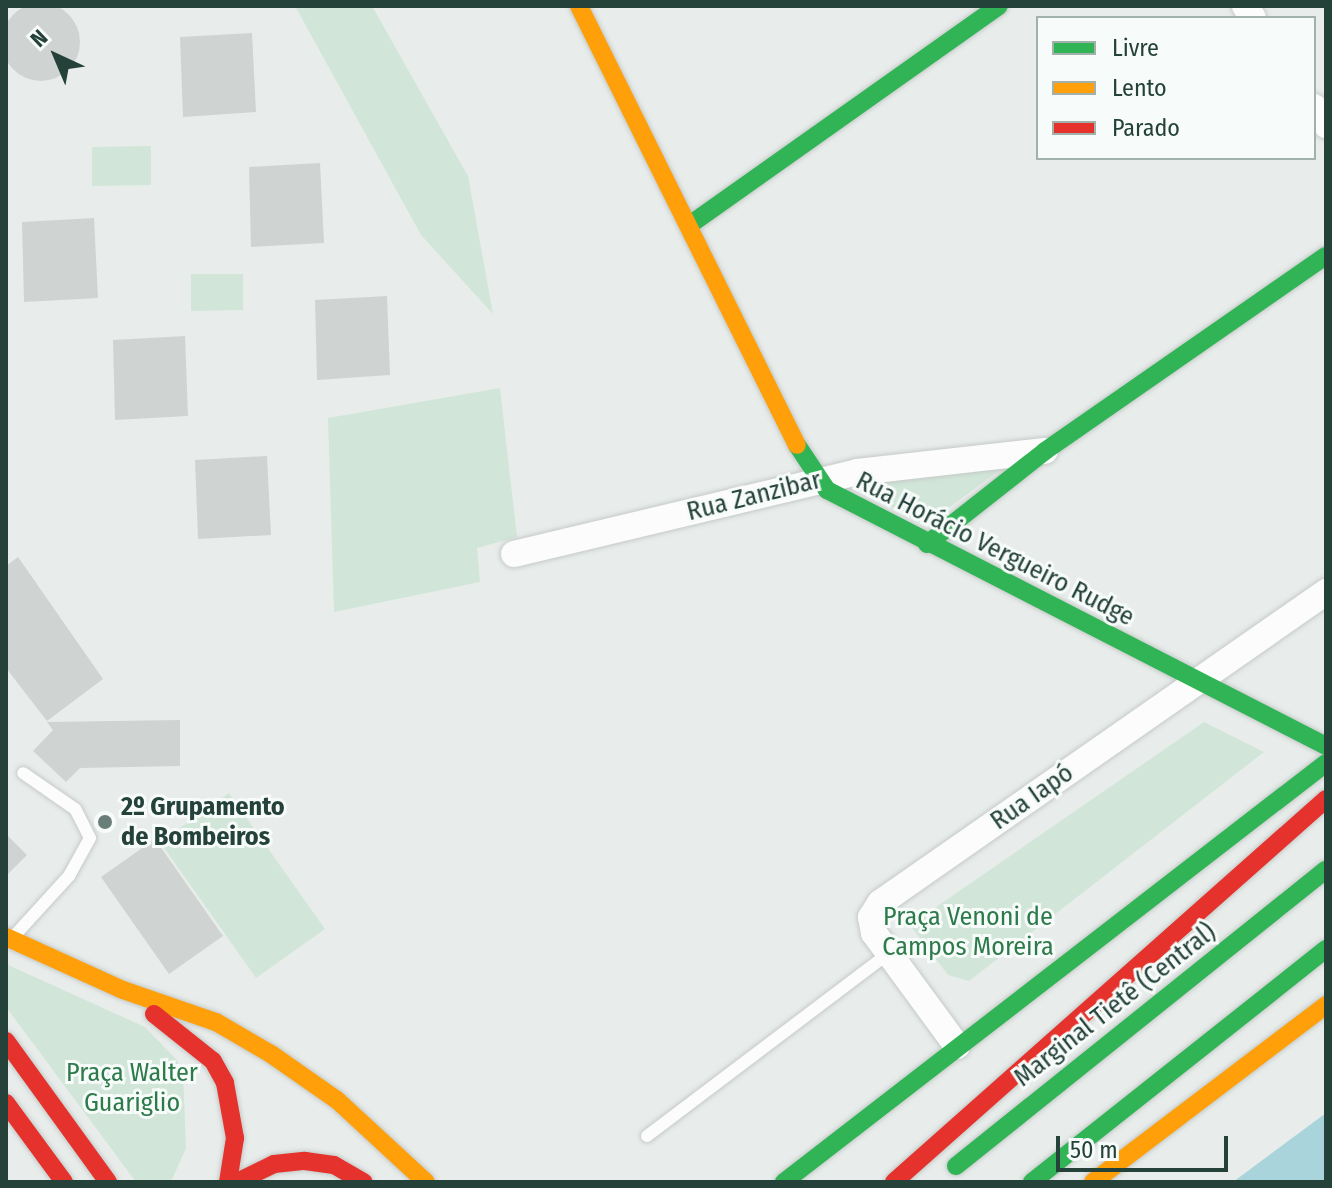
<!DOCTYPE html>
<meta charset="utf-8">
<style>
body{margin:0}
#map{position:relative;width:1332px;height:1188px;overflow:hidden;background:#e8edeb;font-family:"Fira Sans Condensed",sans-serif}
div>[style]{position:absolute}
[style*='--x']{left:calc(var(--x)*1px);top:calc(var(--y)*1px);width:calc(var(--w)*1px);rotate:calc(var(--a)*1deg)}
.green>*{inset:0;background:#d1e6d8}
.water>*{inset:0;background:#a9d4db}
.building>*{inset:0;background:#cfd4d2}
.round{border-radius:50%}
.roads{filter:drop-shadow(0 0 2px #c5cac8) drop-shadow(0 0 2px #c5cac8)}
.lane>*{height:12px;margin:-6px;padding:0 6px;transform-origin:6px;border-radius:6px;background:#fcfcfc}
.street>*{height:26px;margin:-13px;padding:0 13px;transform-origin:13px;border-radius:13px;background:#fcfcfc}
.fast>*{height:18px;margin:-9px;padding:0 9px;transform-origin:9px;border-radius:9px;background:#30b455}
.slow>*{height:18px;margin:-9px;padding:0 9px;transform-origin:9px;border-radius:9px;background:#ff9f0a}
.jam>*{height:18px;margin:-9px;padding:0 9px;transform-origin:9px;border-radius:9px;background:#e5322d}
.dots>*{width:22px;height:22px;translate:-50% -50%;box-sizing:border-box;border:4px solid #f7fbf9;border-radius:50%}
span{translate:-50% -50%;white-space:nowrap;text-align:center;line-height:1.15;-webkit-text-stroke:6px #f7fbf9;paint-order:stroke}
.street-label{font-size:26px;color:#24423a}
.poi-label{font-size:26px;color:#24423a;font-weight:700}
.left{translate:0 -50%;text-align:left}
.park-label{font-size:26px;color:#2d7a4b}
.frame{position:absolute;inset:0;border:8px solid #24423a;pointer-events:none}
.legend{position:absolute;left:1036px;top:16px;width:280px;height:144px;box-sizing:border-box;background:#f7fbf9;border:2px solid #a3b1ad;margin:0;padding:10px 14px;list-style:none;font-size:24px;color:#24423a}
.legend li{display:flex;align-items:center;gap:16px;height:40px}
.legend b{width:40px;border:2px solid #a3b1ad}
.north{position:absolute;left:16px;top:16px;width:80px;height:80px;-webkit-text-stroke:6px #f7fbf9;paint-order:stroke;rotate:316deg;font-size:22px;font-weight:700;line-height:32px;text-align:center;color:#24423a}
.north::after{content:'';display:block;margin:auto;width:28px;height:36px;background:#24423a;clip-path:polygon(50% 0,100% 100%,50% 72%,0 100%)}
.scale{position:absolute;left:1056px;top:1136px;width:172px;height:36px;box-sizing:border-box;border:4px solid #24423a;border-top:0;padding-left:10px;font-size:24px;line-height:28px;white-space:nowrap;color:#24423a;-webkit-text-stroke:6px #f7fbf9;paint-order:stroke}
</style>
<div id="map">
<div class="green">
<div style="clip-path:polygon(295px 6px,372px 6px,468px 176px,493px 314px,421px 235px)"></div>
<div style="clip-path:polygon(151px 146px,151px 185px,92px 186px,92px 147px)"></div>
<div style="clip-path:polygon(243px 274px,243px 310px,191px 311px,191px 274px)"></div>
<div style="clip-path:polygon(500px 388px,517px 537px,477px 548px,480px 582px,334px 612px,328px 418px)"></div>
<div style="clip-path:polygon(1007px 465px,925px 525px,850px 485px)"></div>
<div style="clip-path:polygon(1204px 722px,1264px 752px,969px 981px,948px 975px,910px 925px)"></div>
<div style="clip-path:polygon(229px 793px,325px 929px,256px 978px,160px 842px)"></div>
<div style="clip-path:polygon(6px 964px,145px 1027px,176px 1059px,183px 1072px,186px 1148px,171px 1182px,136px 1182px,6px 1007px)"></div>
</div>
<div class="water">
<div style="clip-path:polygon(1326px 1113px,1326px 1182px,1233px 1182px)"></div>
</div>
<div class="building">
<div class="round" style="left:2px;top:3px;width:78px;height:78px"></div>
<div style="clip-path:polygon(252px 33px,256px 112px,183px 117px,180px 37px)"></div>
<div style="clip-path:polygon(320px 163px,324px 243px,251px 247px,249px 167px)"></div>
<div style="clip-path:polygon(94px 218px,98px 298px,24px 302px,22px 222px)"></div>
<div style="clip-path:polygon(387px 296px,390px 375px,317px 380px,315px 300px)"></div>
<div style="clip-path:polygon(185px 336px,188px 416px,115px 420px,113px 340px)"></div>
<div style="clip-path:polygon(267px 456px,271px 535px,198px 539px,195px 460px)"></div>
<div style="clip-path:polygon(18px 557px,103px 679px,47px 721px,6px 668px,6px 566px)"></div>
<div style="clip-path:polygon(180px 720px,180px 766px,80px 768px,66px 782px,33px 751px,53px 730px,47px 722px)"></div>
<div style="clip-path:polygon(6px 834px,27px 855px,6px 876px)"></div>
<div style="clip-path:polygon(155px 839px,223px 936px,169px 974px,101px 877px)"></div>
</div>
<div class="roads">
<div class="lane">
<div style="--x:16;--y:934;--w:79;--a:-47.6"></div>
<div style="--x:69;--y:876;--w:43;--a:-61.1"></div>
<div style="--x:90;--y:838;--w:33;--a:-117"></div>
<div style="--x:75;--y:809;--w:63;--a:-145.3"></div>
<div style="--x:647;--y:1136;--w:303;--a:-37.1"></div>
</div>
<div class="street">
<div style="--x:1245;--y:6;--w:14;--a:56"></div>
<div style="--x:1314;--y:107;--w:22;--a:56"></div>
<div style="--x:514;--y:554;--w:353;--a:-13.4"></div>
<div style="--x:857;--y:472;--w:189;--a:-6.4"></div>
<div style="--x:957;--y:1046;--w:140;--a:-126.3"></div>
<div style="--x:874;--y:933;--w:16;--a:-101"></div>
<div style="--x:871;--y:917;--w:17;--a:-57"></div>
<div style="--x:880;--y:903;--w:544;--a:-34.89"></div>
</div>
<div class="fast">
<div style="--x:691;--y:224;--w:377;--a:-35.3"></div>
<div style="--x:797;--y:445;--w:54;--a:56.3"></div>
<div style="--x:827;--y:490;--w:561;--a:27.16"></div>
<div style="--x:927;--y:544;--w:150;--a:-38.2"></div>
<div style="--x:1045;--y:451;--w:342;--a:-34.8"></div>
<div style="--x:956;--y:1166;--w:474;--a:-38.7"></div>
<div style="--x:784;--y:1182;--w:685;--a:-37.71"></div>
<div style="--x:1032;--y:1182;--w:375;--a:-38.4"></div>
</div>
<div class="slow">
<div style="--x:579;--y:6;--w:490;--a:63.6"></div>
<div style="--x:6;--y:937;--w:128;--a:24.4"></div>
<div style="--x:123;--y:990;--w:98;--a:19"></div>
<div style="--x:216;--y:1022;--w:64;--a:30.2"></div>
<div style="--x:271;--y:1054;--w:80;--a:34.9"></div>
<div style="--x:337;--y:1100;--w:121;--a:42.7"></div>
<div style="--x:1093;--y:1182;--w:293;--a:-37.2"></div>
</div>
<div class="jam">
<div style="--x:154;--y:1014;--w:75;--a:38.5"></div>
<div style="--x:213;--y:1061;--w:25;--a:61"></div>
<div style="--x:225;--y:1083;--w:56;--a:79.7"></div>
<div style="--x:235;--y:1138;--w:45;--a:99"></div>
<div style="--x:6;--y:1041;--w:174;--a:54.1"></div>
<div style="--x:6;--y:1103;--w:98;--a:53.7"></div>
<div style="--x:237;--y:1182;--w:41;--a:-25.9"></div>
<div style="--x:274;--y:1164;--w:31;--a:-6"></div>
<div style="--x:305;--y:1161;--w:29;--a:8"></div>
<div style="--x:334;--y:1165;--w:34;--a:30"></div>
<div style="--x:894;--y:1182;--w:577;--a:-41.56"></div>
</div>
</div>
<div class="dots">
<div style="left:105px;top:822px;background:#697e78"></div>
</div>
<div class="street-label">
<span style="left:754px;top:496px;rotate:-14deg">Rua Zanzibar</span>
<span style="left:995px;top:549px;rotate:27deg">Rua Horácio Vergueiro Rudge</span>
<span style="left:1032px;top:797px;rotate:-35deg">Rua Iapó</span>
<span style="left:1115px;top:1005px;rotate:-38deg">Marginal Tietê (Central)</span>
</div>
<div class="poi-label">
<span class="left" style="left:121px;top:822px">2º Grupamento<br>de Bombeiros</span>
</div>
<div class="park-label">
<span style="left:968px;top:932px">Praça Venoni de<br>Campos Moreira</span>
<span style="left:132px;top:1088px">Praça Walter<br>Guariglio</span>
</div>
<div class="frame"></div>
<ul class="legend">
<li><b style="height:10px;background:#30b455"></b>Livre</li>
<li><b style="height:10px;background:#ff9f0a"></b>Lento</li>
<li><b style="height:10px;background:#e5322d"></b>Parado</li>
</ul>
<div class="north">N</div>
<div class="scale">50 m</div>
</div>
